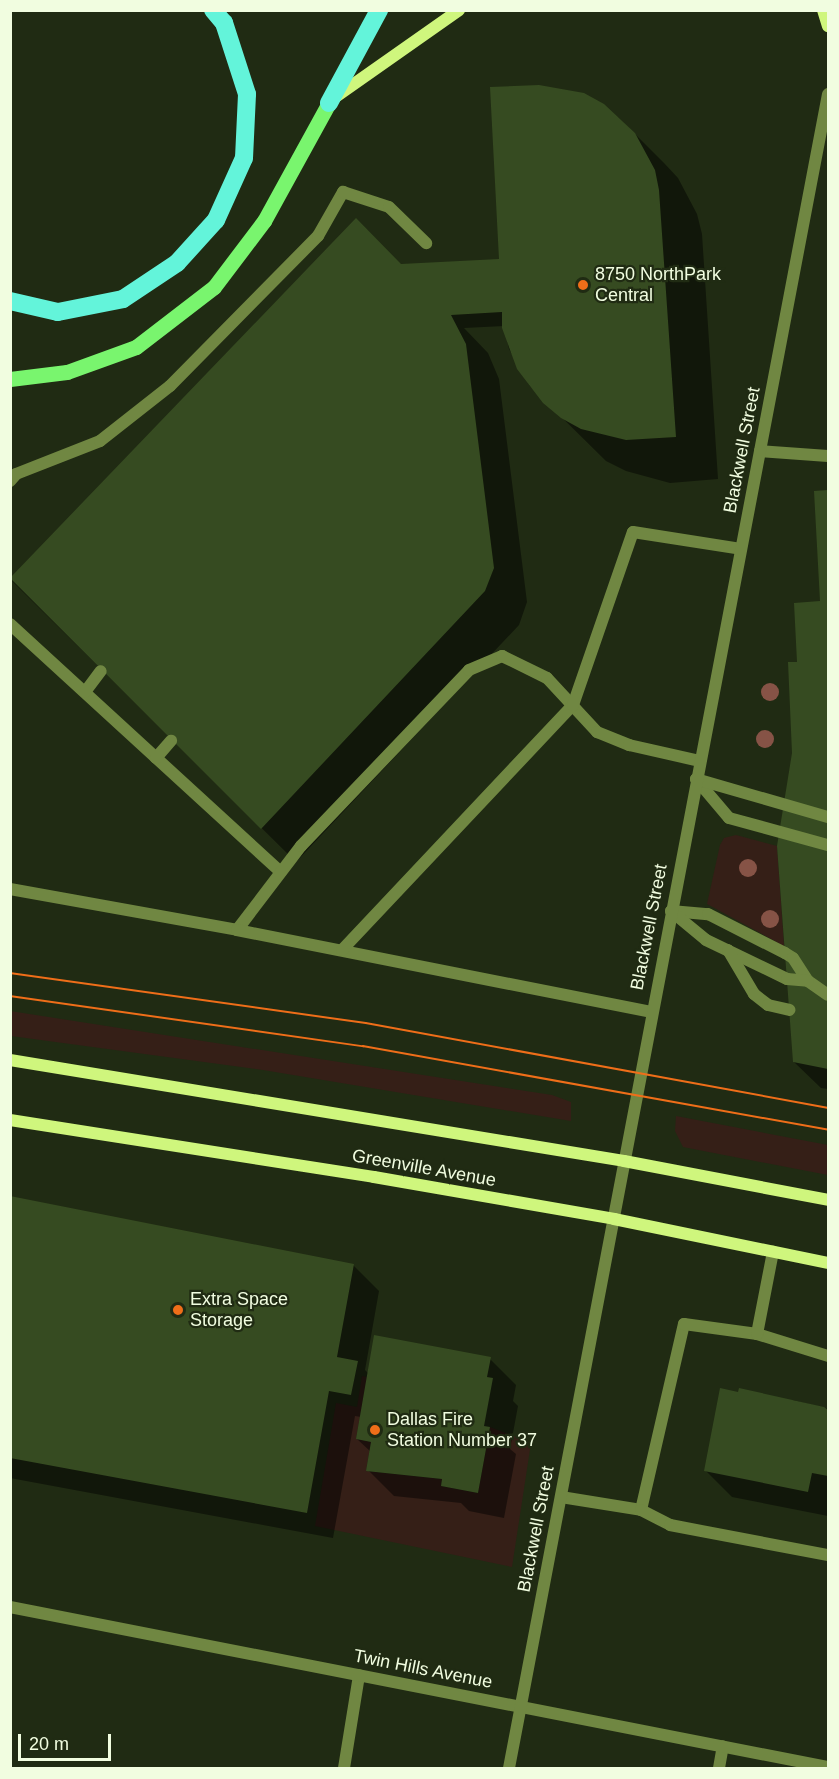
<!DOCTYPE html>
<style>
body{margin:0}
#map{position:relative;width:839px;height:1779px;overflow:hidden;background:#202b13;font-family:Helvetica,sans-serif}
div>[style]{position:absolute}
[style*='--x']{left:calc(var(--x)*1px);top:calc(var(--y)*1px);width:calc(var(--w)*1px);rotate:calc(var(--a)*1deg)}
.green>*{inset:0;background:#351f17}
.shadow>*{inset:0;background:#0007}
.building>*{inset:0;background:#364b21}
.lane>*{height:12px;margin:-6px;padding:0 6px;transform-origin:6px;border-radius:6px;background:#708742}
.street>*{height:12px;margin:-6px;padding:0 6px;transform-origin:6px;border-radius:6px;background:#708742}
.secondary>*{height:12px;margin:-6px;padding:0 6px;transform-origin:6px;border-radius:6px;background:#cff67d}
.primary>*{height:15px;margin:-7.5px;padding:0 7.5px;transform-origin:7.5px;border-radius:7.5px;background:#79f56e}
.highway>*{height:18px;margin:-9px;padding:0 9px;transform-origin:9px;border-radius:9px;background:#63f4da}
.tram>*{height:1.5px;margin:-0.75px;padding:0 0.75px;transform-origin:0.75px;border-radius:0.75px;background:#ef6e19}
.trees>*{width:18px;height:18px;margin:-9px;border-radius:50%;background:#865346}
.dots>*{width:16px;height:16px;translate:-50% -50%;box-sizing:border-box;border:3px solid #202b13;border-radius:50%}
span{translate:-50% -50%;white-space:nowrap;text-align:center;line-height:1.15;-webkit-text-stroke:4.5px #202b13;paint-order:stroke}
.poi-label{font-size:18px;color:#f1fde0}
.left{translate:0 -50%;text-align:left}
.street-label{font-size:18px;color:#f1fde0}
.frame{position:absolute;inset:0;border:12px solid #f1fde0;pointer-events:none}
.scale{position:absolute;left:18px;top:1734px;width:93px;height:27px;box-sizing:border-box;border:3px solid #f1fde0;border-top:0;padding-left:8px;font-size:18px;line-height:21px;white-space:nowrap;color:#f1fde0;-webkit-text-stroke:4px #202b13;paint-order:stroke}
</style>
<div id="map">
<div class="green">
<div style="clip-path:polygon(736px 835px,777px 846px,784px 946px,707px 904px,720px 845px,724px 838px)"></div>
<div style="clip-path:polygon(10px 1011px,552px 1095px,571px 1102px,571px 1121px,263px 1070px,11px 1036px)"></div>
<div style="clip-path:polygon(676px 1116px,828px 1145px,828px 1175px,683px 1147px,675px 1131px)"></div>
<div style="clip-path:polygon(362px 1376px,367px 1377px,356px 1439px,371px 1442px,366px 1471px,442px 1479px,441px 1486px,478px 1493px,490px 1427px,531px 1443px,512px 1567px,315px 1526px,336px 1403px,357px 1407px)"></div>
</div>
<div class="shadow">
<div style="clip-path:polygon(583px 94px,620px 119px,664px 163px,678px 178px,697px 214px,702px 234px,718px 479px,670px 483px,626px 471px,606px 461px,530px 386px,509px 349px,504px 326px,464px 328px,488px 353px,499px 379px,527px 602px,519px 625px,296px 862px,11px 580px,356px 220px,401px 265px,500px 260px)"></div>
<div style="clip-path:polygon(828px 492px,828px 1089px,821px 1088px,794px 1062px,793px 753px,799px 663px,821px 603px,815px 493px)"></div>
<div style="clip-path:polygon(10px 1198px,353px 1265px,379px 1291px,365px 1370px,369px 1374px,490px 1359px,516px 1385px,513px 1401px,518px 1406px,510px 1449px,516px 1454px,504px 1518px,469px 1511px,461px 1503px,394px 1496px,368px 1470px,371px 1452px,357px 1439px,361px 1417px,355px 1416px,333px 1538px,10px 1478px)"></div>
<div style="clip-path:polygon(793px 1400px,828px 1409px,828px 1516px,732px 1497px,706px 1471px)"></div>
</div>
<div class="building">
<div style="clip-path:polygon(539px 85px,584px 93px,604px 104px,635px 133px,655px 170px,659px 190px,676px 437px,626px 440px,581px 429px,561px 418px,543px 403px,517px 369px,502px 328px,502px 312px,451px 315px,466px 344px,494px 568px,485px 591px,261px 829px,10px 578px,356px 218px,401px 264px,499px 259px,490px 87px)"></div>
<div style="clip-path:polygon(828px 490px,828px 1069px,793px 1062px,777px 846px,792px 753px,788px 662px,797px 662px,794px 603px,820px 601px,814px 491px)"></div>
<div style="clip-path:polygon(10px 1196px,354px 1264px,337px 1357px,358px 1361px,351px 1395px,329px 1391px,307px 1513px,10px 1458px)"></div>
<div style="clip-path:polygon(374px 1335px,491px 1357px,487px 1377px,493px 1378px,484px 1426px,490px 1427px,478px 1493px,441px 1486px,442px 1479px,366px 1471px,371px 1442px,356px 1439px)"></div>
<div style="clip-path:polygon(720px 1388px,738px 1392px,739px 1388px,824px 1407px,828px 1410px,828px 1476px,812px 1473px,808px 1492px,704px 1471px)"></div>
</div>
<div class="lane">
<div style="--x:760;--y:451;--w:68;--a:4.2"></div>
<div style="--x:10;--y:481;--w:9;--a:-49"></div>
<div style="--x:16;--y:474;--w:90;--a:-21.4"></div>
<div style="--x:100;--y:441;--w:89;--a:-38.2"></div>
<div style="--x:170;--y:386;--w:211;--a:-45.4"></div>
<div style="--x:318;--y:236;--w:51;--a:-60.4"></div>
<div style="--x:343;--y:192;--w:48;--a:18.1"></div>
<div style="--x:389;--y:207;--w:52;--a:44.2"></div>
<div style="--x:10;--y:624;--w:367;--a:42.5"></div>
<div style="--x:85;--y:692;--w:26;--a:-53"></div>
<div style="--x:156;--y:758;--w:23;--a:-49"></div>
<div style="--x:696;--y:779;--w:51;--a:49.8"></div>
<div style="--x:729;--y:818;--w:103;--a:15.3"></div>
<div style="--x:696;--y:779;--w:137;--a:16.1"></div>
<div style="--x:10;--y:889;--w:231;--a:10.2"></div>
<div style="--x:237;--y:930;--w:106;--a:-52.7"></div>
<div style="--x:301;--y:846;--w:243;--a:-46.3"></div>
<div style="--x:469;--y:670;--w:36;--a:-23"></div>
<div style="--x:502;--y:656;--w:50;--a:26.1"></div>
<div style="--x:547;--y:678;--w:74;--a:47.2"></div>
<div style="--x:597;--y:732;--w:35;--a:22"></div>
<div style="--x:629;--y:745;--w:73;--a:12.7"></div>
<div style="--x:671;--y:911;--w:37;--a:5"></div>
<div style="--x:708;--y:914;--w:86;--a:26.9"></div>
<div style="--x:785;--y:953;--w:9;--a:32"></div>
<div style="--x:793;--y:958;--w:27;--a:57"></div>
<div style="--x:808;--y:981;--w:24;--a:35"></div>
<div style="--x:671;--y:911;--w:45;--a:39.6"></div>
<div style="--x:706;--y:940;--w:90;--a:25.7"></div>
<div style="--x:787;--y:979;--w:21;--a:5"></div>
<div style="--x:237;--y:930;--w:422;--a:11.2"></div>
<div style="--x:342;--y:950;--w:337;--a:-46.7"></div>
<div style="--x:573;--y:705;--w:183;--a:-70.9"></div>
<div style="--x:633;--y:532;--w:109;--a:8.9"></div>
<div style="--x:728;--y:950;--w:51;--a:59.4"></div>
<div style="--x:754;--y:994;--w:18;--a:38"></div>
<div style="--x:768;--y:1005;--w:22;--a:13"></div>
<div style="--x:757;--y:1334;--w:74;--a:17.2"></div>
<div style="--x:561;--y:1497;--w:81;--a:9.2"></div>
<div style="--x:641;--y:1510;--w:191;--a:-77"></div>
<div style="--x:684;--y:1324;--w:74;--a:7.8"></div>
<div style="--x:757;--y:1334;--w:84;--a:-79"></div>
<div style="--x:641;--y:1510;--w:33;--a:27"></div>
<div style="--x:670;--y:1525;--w:161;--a:10.8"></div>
<div style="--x:344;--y:1768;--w:94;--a:-80.8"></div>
<div style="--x:719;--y:1768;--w:22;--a:-80"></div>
</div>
<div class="street">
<div style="--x:10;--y:1607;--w:834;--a:11.07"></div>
<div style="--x:509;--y:1768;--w:1704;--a:-79.21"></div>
</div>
<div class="secondary">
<div style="--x:823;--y:10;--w:17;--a:73"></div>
<div style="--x:334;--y:98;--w:153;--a:-35.1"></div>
<div style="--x:10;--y:1060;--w:622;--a:9.34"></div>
<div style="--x:624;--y:1161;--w:208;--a:10.8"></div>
<div style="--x:10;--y:1120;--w:368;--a:8.9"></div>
<div style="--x:374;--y:1177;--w:244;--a:9.9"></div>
<div style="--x:614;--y:1219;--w:218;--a:11.6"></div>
</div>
<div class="primary">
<div style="--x:10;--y:379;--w:57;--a:-7"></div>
<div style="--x:67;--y:372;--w:73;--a:-19.9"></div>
<div style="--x:136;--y:347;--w:98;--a:-37.6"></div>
<div style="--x:214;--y:287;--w:83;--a:-52.9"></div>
<div style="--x:264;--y:221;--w:135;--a:-61.2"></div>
</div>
<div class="highway">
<div style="--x:329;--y:103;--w:106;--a:-61.7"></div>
<div style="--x:10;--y:301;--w:49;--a:12.9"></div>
<div style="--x:58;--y:312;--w:66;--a:-11.3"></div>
<div style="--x:123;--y:299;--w:65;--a:-33.7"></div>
<div style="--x:177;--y:263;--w:58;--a:-47.8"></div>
<div style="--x:216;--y:220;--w:68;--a:-65.7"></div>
<div style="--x:244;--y:158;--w:64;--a:-87.3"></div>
<div style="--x:247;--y:94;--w:75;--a:-107.9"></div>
<div style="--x:224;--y:23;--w:17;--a:-130"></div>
</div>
<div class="tram">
<div style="--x:10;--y:973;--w:359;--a:8"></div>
<div style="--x:366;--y:1023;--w:470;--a:10.4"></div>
<div style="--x:10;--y:996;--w:357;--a:8.1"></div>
<div style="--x:363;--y:1046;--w:473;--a:10.2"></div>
</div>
<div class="trees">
<div style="left:770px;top:692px"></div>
<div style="left:765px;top:739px"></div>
<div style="left:748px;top:868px"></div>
<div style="left:770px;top:919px"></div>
</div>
<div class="dots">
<div style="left:583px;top:285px;background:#ef6e19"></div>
<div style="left:178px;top:1310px;background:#ef6e19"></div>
<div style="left:375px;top:1430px;background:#ef6e19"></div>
</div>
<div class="poi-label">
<span class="left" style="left:595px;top:285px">8750 NorthPark<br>Central</span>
<span class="left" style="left:190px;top:1310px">Extra Space<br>Storage</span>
<span class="left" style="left:387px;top:1430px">Dallas Fire<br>Station Number 37</span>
</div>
<div class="street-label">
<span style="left:742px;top:450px;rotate:-79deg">Blackwell Street</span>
<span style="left:649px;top:927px;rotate:-79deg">Blackwell Street</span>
<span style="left:424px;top:1168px;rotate:10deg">Greenville Avenue</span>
<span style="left:536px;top:1529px;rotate:-79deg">Blackwell Street</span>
<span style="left:423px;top:1669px;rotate:11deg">Twin Hills Avenue</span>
</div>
<div class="frame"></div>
<div class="scale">20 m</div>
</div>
